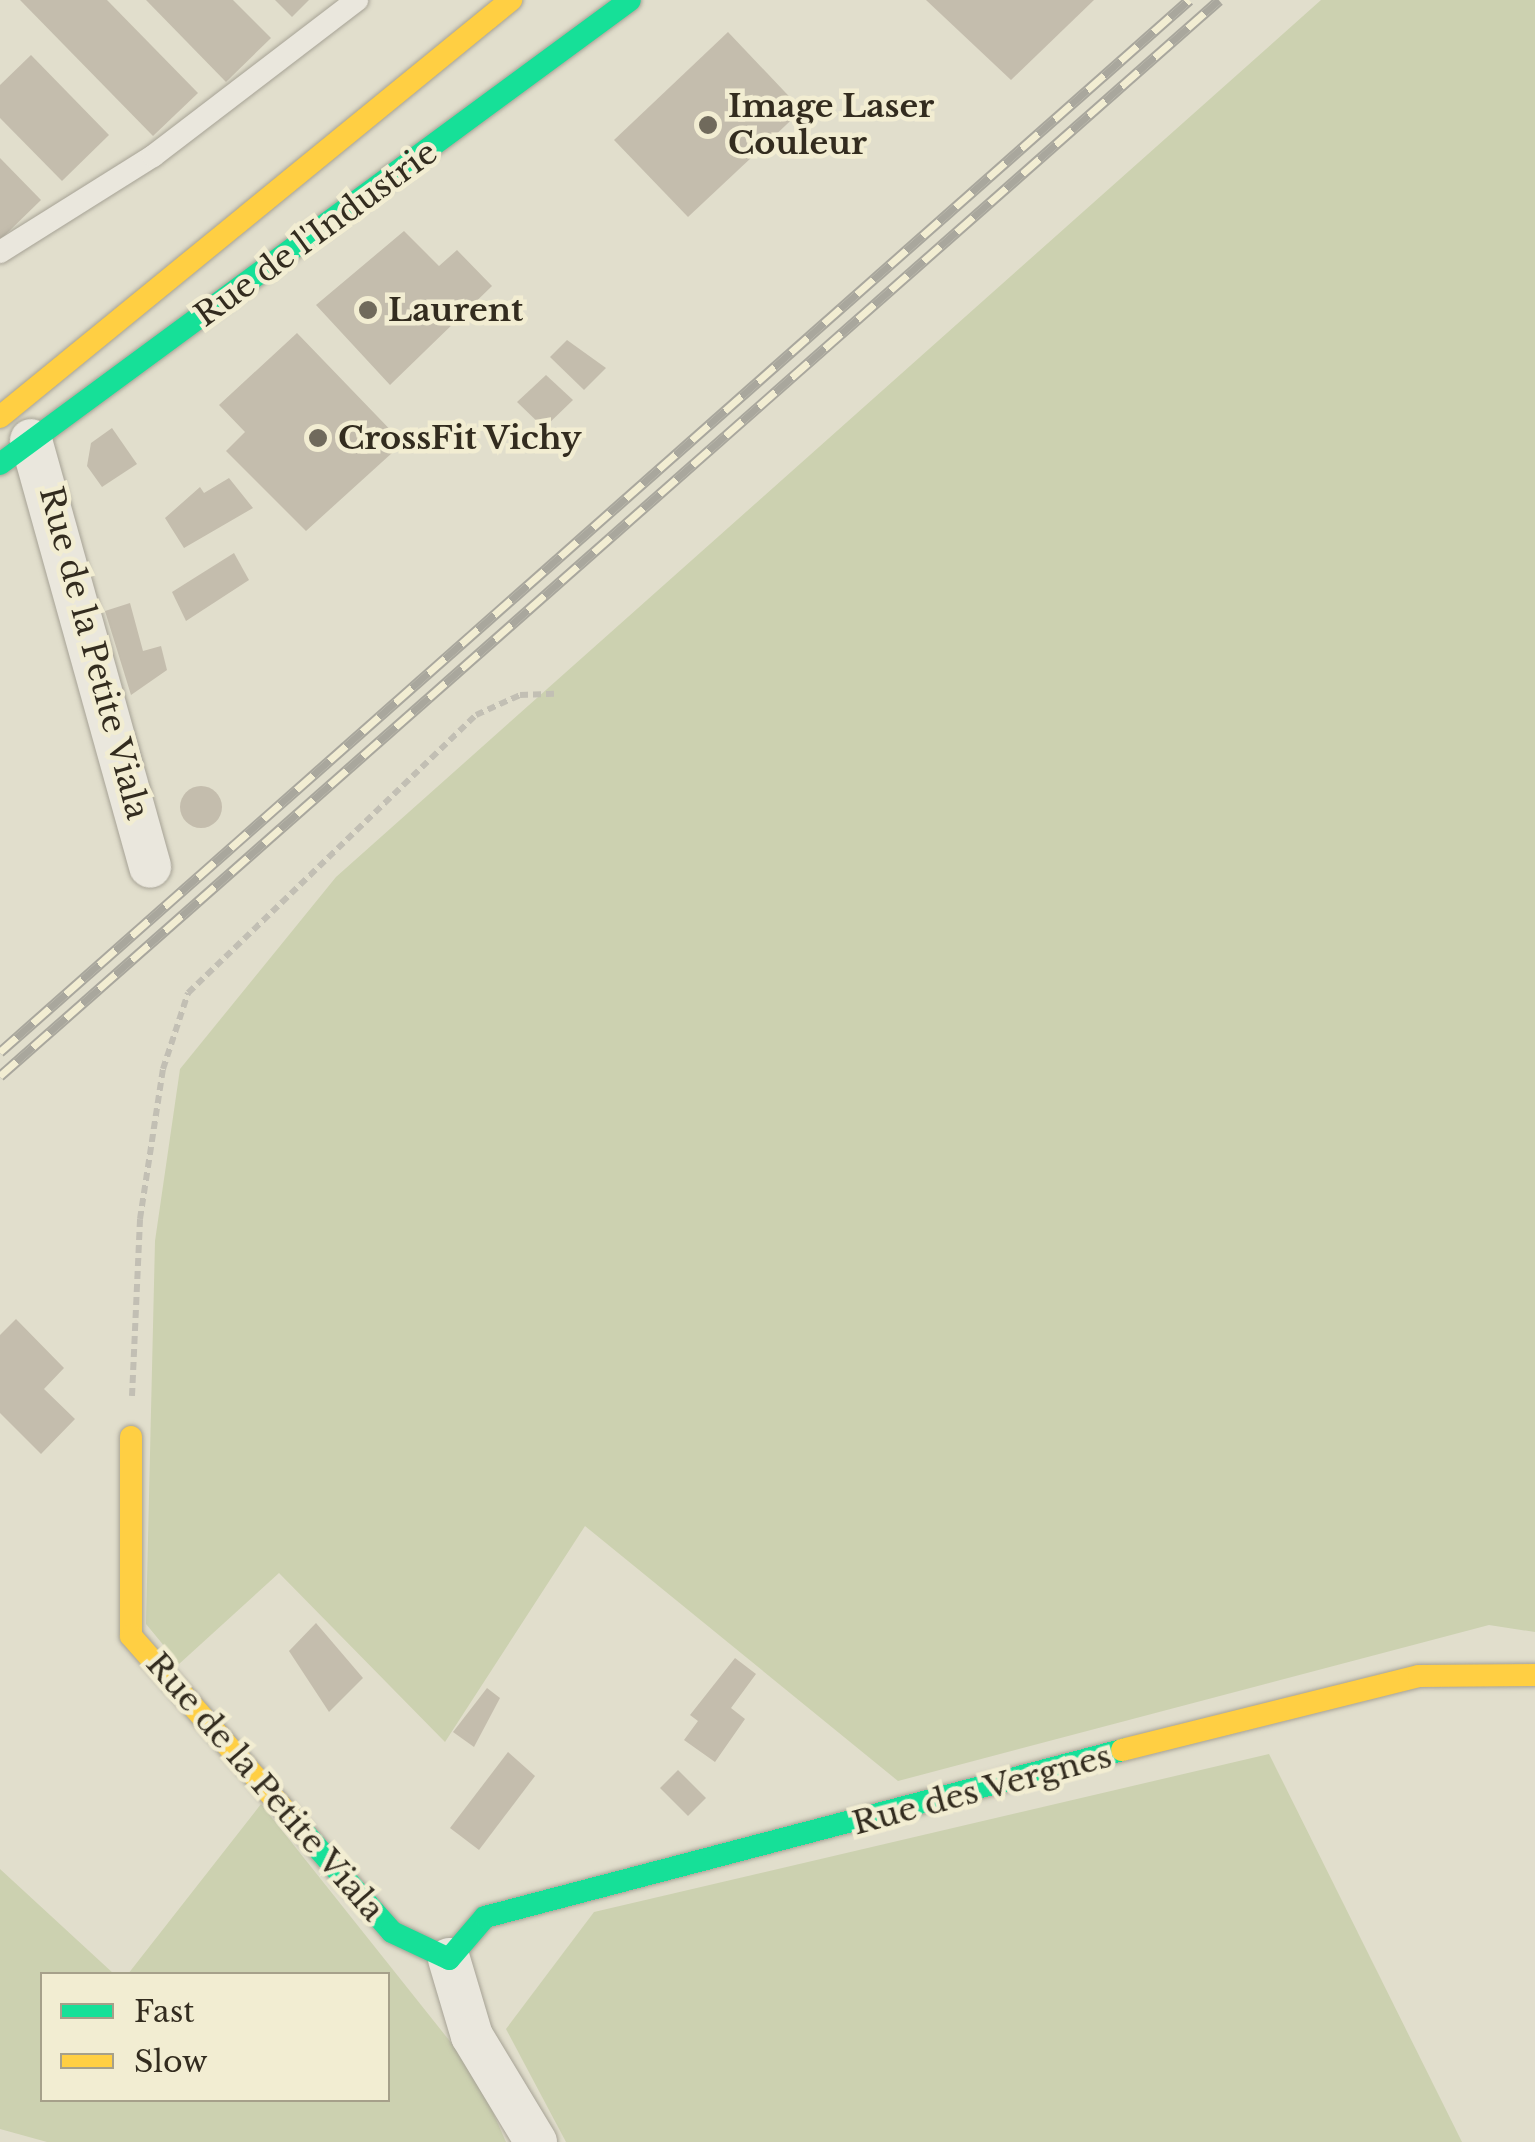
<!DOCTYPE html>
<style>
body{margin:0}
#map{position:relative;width:1535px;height:2142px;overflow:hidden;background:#e1decc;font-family:"Libre Baskerville",serif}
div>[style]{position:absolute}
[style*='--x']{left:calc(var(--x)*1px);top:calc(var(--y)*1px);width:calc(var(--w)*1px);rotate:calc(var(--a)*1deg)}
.green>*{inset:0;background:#ccd1b0}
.building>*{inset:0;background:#c4bdad}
.round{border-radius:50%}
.path>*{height:6px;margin-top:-3px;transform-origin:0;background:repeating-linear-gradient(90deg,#c2bfb4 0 8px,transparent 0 13px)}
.roads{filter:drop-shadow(0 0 2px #a6a295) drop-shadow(0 0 2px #a6a295)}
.lane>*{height:22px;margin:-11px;padding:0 11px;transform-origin:11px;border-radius:11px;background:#eae7dd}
.street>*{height:42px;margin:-21px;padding:0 21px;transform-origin:21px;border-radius:21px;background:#eae7dd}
.fast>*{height:22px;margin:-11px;padding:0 11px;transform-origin:11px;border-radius:11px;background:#16e098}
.slow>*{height:22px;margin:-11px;padding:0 11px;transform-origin:11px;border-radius:11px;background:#ffcf43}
.rail>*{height:11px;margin-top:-5.5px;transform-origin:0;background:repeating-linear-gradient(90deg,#f2edd2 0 22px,#a9a79d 0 44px);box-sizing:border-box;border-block:2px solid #a9a79d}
.dots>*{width:28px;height:28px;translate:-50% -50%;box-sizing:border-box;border:5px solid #f2edd2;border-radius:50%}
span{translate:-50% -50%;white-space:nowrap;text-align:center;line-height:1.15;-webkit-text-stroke:9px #f2edd2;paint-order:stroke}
.poi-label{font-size:32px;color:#332c1f;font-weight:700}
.left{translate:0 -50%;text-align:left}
.street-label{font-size:32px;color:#332c1f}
.legend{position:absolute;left:40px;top:1972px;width:350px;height:130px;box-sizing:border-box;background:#f2edd2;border:2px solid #a6a08a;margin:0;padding:12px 18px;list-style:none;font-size:30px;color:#332c1f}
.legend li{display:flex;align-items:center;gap:20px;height:50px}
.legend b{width:50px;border:2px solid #a6a08a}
</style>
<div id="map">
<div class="green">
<div style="clip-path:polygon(1321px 0,1535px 0,1535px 1632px,1489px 1625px,898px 1781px,585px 1526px,445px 1742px,279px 1573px,179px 1664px,146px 1624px,155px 1241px,180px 1069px,336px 877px)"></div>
<div style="clip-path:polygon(1269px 1754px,1462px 2142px,566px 2142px,506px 2029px,594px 1912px)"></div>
<div style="clip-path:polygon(261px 1804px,476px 2074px,506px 2142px,47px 2142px,0 2129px,0 1869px,114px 1974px,42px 1974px,42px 2100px,388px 2100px,388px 1974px,128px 1974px)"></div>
</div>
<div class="building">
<div style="clip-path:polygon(20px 0,107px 0,198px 93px,153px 136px)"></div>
<div style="clip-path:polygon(146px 0,233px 0,271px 38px,226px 82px)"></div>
<div style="clip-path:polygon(275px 0,309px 0,292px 17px)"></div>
<div style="clip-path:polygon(926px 0,1094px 0,1011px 80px)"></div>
<div style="clip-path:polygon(728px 32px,802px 110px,688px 217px,614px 140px)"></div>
<div style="clip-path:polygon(31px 55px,109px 135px,62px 181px,0 118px,0 85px)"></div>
<div style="clip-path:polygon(0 158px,41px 200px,0 240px)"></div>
<div style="clip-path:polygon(404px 231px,439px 266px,457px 250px,492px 286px,390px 385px,316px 305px)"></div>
<div style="clip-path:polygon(297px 333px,403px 443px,306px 531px,226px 451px,245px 432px,219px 405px)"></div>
<div style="clip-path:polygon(567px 340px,606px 368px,584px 390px,550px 357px)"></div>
<div style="clip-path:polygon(546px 375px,573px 400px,544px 428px,517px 402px)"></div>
<div style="clip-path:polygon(112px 428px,137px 464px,102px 487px,87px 466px,91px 443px)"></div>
<div style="clip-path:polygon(229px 478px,253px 508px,184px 548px,165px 518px,200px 487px,204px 493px)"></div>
<div style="clip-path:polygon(234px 553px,249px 580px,186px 621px,172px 592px)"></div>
<div style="clip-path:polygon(130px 603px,143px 651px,161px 646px,167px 670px,131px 695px,105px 611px)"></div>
<div class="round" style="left:180px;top:786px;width:42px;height:42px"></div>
<div style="clip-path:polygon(16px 1319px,64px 1368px,44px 1389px,75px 1419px,41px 1454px,0 1413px,0 1335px)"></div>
<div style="clip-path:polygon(316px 1623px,363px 1678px,329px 1712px,289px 1651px)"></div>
<div style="clip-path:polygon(735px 1658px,756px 1674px,731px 1708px,745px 1719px,715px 1762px,684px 1740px,698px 1721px,690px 1715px)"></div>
<div style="clip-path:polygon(487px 1688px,500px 1698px,474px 1747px,453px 1732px)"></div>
<div style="clip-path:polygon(508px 1752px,535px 1776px,479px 1850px,450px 1828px)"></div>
<div style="clip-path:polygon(678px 1770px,706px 1798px,688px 1816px,660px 1788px)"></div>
</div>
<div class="path">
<div style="--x:132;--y:1396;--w:177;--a:-87.4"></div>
<div style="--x:140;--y:1219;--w:152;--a:-81.3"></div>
<div style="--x:163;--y:1069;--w:80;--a:-71.8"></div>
<div style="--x:188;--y:993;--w:400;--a:-44"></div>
<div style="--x:476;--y:715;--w:48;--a:-24.4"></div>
<div style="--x:520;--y:695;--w:34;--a:-2"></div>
</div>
<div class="roads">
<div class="lane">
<div style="--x:0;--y:252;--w:181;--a:-32.1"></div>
<div style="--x:153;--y:156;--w:257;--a:-37.4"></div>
</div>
<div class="street">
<div style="--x:31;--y:440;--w:443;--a:74.4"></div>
<div style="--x:449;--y:1959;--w:80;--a:73.4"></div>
<div style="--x:472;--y:2036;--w:124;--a:58.9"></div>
</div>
<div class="fast">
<div style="--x:0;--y:464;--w:782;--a:-36.37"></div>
<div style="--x:293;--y:1820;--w:149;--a:48.5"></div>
<div style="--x:392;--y:1932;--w:63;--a:25.3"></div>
<div style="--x:449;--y:1959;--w:55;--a:-49.4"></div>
<div style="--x:485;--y:1917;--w:659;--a:-14.69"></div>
</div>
<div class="slow">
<div style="--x:0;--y:417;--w:660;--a:-39.22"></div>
<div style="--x:131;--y:1437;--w:199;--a:90"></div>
<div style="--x:131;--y:1636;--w:245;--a:48.6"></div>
<div style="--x:1122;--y:1750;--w:306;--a:-14"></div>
<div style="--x:1419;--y:1676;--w:116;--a:-0.5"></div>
</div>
</div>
<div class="rail">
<div style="--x:0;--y:1052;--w:1588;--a:-41.5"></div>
<div style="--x:0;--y:1076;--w:1626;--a:-41.43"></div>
</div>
<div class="dots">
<div style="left:708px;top:125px;background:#706a5c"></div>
<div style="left:368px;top:310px;background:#706a5c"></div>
<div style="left:318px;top:438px;background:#706a5c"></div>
</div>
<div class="poi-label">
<span class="left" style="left:728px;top:125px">Image Laser<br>Couleur</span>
<span class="left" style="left:388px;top:310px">Laurent</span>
<span class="left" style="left:338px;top:438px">CrossFit Vichy</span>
</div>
<div class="street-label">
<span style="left:316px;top:234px;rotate:-36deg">Rue de l'Industrie</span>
<span style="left:94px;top:653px;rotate:75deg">Rue de la Petite Viala</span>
<span style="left:265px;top:1787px;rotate:49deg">Rue de la Petite Viala</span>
<span style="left:982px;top:1790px;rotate:-15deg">Rue des Vergnes</span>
</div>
<ul class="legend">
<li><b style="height:12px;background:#16e098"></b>Fast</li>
<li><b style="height:12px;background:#ffcf43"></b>Slow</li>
</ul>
</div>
